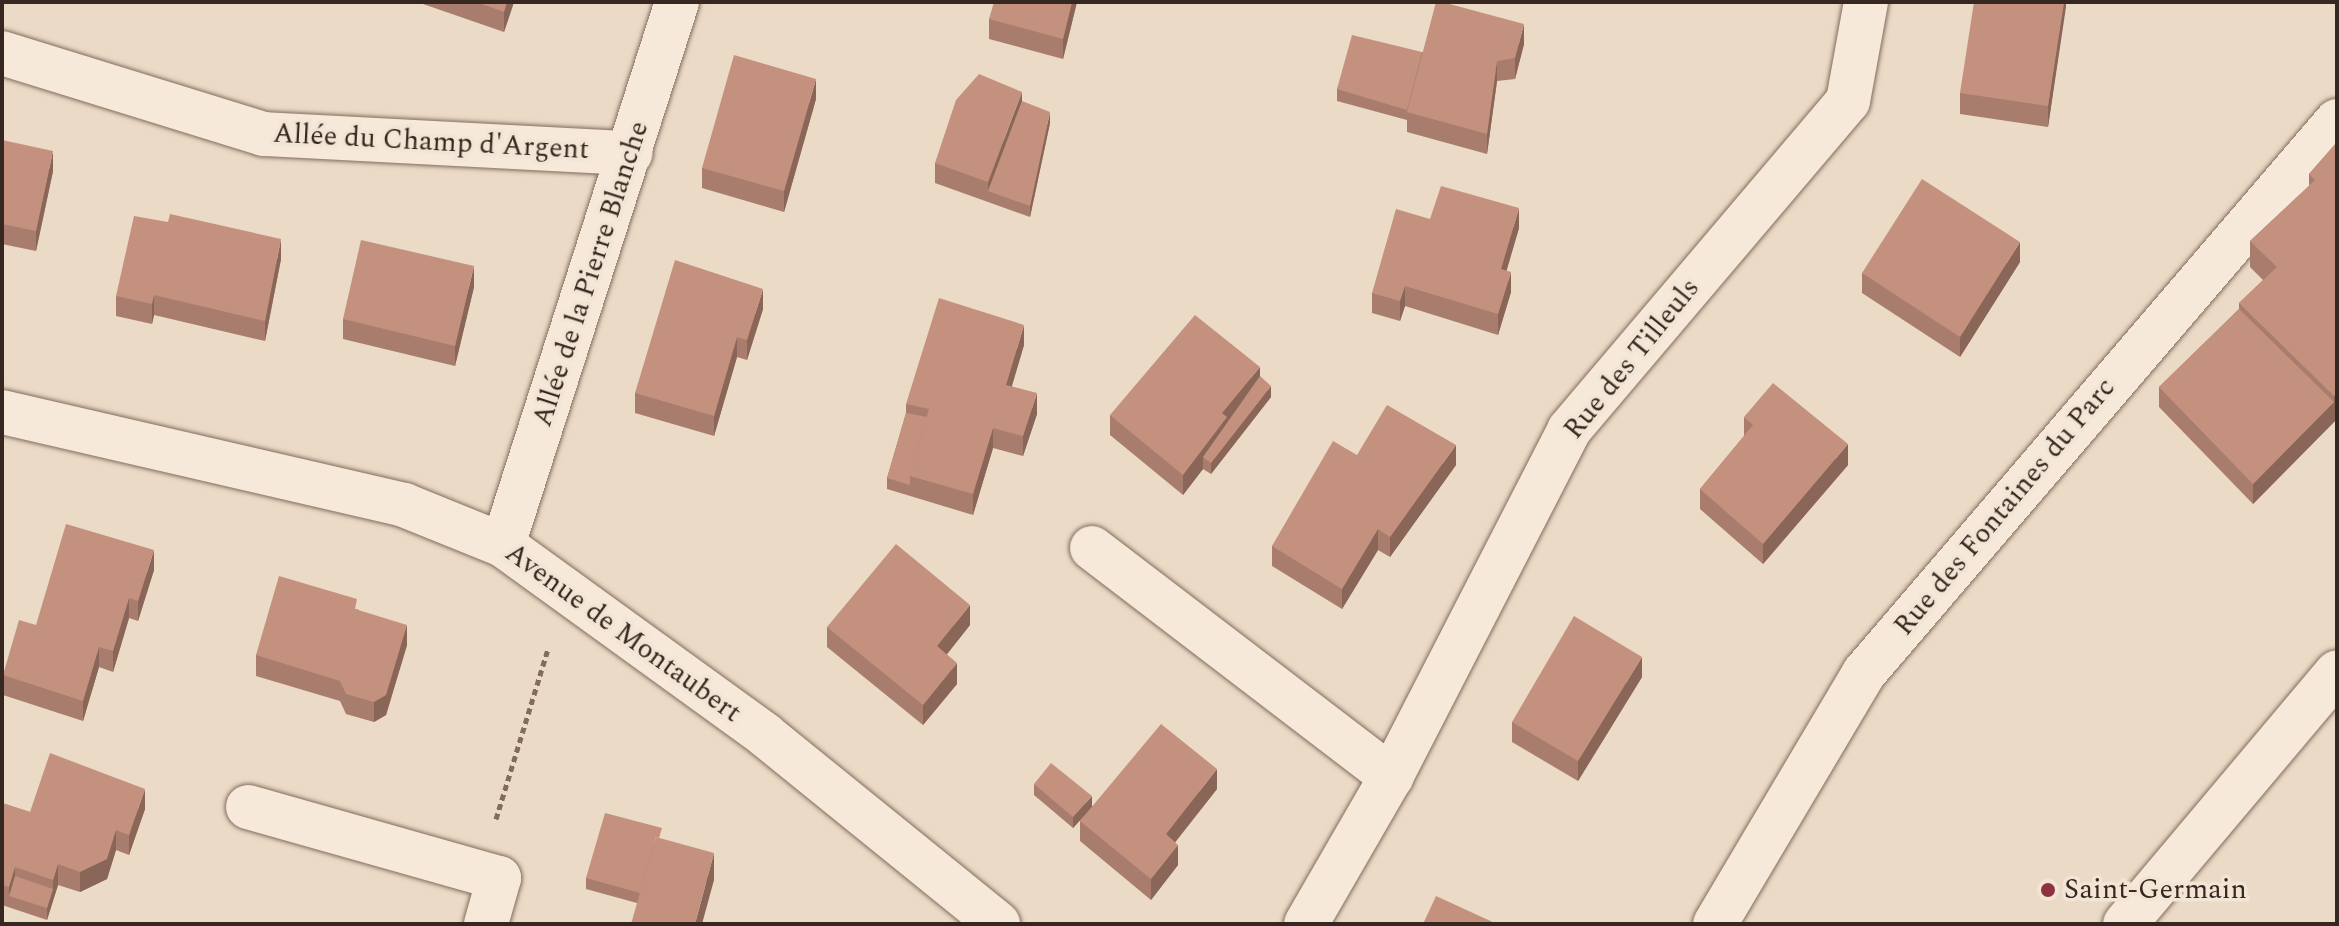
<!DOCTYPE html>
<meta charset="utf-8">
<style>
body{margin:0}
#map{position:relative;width:2339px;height:926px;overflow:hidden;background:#eadac6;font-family:Spectral,serif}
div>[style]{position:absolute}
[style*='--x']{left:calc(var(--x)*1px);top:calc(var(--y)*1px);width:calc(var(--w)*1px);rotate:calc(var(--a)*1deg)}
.path>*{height:5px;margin-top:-2.5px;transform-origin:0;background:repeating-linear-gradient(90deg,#846c5d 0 6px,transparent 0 10px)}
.roads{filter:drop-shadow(0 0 2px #846c5d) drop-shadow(0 0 2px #846c5d)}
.minor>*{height:44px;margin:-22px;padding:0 22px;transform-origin:22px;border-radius:22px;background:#f6e9d9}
.secondary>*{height:44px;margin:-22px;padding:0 22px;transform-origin:22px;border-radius:22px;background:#f6e9d9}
.wall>*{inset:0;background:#a97d6d}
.shaded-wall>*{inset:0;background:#8a6659}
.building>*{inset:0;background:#c5917f}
.dots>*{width:22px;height:22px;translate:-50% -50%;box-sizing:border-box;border:4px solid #f3e5d5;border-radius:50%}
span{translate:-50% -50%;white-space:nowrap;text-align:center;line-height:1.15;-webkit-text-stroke:7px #f3e5d5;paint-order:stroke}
.street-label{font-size:28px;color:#362720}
.poi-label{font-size:28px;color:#362720}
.left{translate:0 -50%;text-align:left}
.frame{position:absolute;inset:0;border:4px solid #362720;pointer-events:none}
</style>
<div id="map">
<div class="path">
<div style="--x:496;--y:819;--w:178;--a:-73"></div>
</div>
<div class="roads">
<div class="minor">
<div style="--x:2;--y:53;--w:274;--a:17.2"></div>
<div style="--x:264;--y:134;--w:367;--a:3"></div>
<div style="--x:2;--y:412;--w:413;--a:13"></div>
<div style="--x:404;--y:505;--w:107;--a:22"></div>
<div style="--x:503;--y:545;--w:324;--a:35.9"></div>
<div style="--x:765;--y:735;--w:300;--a:39"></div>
<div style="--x:503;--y:545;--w:570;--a:-72.23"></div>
<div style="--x:1092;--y:548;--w:377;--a:37.4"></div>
<div style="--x:248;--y:807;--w:261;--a:15.8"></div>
<div style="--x:499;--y:878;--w:48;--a:105.8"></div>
<div style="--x:1306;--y:924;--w:170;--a:-60"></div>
<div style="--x:1391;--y:777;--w:390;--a:-62.8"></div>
<div style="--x:1569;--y:430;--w:431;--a:-49.7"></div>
<div style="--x:1848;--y:101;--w:101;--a:-79.7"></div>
<div style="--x:1715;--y:924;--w:292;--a:-59.3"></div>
<div style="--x:1864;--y:673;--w:727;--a:-49.41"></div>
</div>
<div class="secondary">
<div style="--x:2125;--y:924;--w:329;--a:-49.9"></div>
</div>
</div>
<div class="wall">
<div style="clip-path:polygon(423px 2px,514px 2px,504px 32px,423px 4px)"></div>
<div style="clip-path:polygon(1077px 2px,1063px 59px,989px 39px,989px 19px)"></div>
<div style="clip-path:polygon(2066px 2px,2048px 127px,1960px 114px,1960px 93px)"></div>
<div style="clip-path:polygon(1524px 44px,1515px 79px,1497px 81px,1487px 154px,1407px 132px,1407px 120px,1337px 101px,1337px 89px,1422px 52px)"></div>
<div style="clip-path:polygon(816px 99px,784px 212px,702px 188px,702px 168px)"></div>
<div style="clip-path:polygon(1050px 123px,1030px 217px,935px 183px,935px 163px)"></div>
<div style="clip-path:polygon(2px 140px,53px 171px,36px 251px,2px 244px)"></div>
<div style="clip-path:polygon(2337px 142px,2337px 419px,2253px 504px,2159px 407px,2159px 387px,2239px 309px,2239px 303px,2263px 280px,2250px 267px,2250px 241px,2309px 186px,2309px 174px)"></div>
<div style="clip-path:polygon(1430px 219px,1519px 228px,1506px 271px,1511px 292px,1498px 335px,1405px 306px,1400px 321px,1372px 313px,1372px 293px)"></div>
<div style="clip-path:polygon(281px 259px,265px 341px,154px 315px,152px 324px,116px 316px,116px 296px)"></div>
<div style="clip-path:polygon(2020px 262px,1960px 357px,1862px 293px,1862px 273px)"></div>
<div style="clip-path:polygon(474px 287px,455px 366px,343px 339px,343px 319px)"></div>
<div style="clip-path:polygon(763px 309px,747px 360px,737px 357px,714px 436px,635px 413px,635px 393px)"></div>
<div style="clip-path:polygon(1024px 345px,1012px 386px,1037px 414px,1023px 456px,993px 448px,973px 515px,887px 489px,887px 478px,906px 413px,906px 404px)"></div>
<div style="clip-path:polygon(1260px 376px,1271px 397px,1211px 474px,1203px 469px,1183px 495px,1110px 435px,1110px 415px)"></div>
<div style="clip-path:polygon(1744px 417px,1848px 465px,1763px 564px,1700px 509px,1700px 489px,1744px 436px)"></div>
<div style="clip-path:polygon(1357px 455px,1456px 465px,1390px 557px,1378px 550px,1342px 609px,1272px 566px,1272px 546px)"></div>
<div style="clip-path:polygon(154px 570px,138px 621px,129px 618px,113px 672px,99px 667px,83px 721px,3px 695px,3px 675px,36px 625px)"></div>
<div style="clip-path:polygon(357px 609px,407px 645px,386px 715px,374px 722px,346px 714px,340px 701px,256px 676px,256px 655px)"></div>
<div style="clip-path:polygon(970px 625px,946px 655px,957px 684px,923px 725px,827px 647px,827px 627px)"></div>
<div style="clip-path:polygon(1642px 677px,1578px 781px,1512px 742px,1512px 722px)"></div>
<div style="clip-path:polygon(1034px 784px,1092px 806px,1217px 789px,1175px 842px,1178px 865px,1151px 900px,1080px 841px,1080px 821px,1085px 815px,1073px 828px,1034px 795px)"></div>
<div style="clip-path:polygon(2px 803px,30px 812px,145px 809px,129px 855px,116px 850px,107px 879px,80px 892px,58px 885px,47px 920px,2px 905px)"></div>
<div style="clip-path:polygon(662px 839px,714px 880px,637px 903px,586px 889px,586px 878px)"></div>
</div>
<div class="shaded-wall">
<div style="clip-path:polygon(507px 2px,514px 2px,504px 32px,504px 12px)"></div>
<div style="clip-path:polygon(1072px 2px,1077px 2px,1063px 59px,1063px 39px)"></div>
<div style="clip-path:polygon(2064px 2px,2066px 2px,2066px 7px,2048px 127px,2048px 106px)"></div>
<div style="clip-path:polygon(1524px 24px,1524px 44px,1515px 79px,1515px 58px)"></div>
<div style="clip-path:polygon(1497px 61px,1497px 81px,1487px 154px,1487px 134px)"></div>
<div style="clip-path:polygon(816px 79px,816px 99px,784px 212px,784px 191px)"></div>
<div style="clip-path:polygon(1022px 92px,1022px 112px,988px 191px,988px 182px)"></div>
<div style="clip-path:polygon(1050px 112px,1050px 123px,1030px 217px,1030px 206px)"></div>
<div style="clip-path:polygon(53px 151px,53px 171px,36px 251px,36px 231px)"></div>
<div style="clip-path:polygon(1519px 208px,1519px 228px,1501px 290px,1501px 269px)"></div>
<div style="clip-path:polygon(281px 239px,281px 259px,265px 341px,265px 321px)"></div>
<div style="clip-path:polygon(2020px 242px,2020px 262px,1960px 357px,1960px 337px)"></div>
<div style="clip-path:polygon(474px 266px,474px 287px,455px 366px,455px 346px)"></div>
<div style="clip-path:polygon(1511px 272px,1511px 292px,1498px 335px,1498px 314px)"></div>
<div style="clip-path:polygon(1405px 286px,1405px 306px,1400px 321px,1400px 301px)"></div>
<div style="clip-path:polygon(763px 289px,763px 309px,747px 360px,747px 340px)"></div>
<div style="clip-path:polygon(154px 295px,154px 315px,152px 324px,152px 304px)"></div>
<div style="clip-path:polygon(1024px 325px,1024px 345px,1006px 405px,1006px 385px)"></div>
<div style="clip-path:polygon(737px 337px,737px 357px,714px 436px,714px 416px)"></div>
<div style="clip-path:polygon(1260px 367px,1260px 387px,1203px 457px,1203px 469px,1183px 495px,1183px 475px,1222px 413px)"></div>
<div style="clip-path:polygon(1271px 386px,1271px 397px,1211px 474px,1211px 463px)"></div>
<div style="clip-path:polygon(1037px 393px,1037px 414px,1023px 456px,1023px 436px)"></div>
<div style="clip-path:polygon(2337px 393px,2337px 419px,2334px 422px,2334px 396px)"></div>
<div style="clip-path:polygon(2334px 402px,2334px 422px,2253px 504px,2253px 484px)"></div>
<div style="clip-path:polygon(993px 428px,993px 448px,973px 515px,973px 494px)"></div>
<div style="clip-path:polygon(1848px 444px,1848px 465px,1763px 564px,1763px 544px)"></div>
<div style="clip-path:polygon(1456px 445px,1456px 465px,1390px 557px,1390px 537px)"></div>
<div style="clip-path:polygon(1378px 529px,1378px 550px,1342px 609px,1342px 589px)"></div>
<div style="clip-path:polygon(154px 550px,154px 570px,138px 621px,138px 601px)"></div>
<div style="clip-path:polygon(129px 598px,129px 618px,113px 672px,113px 651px)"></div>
<div style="clip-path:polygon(970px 605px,970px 625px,937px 667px,937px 646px)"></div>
<div style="clip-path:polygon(407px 625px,407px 645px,386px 715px,374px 722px,374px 702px)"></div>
<div style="clip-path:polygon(99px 647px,99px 667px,83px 721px,83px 701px)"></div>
<div style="clip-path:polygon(1642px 657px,1642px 677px,1578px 781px,1578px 761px)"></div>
<div style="clip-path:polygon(957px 663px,957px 684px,923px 725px,923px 705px)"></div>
<div style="clip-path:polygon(1217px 769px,1217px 789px,1166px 854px,1166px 834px)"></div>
<div style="clip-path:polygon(145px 789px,145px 809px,129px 855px,129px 835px)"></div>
<div style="clip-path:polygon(1092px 796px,1092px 807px,1073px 828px,1073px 817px)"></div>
<div style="clip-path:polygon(116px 830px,116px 850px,107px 879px,80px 892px,80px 872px)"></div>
<div style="clip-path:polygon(1178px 845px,1178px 865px,1151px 900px,1151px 879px)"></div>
<div style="clip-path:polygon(714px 853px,714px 880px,702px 924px,695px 924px)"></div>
<div style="clip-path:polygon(58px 864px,58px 885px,47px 920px,47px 908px,53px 889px,53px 880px)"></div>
<div style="clip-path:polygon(15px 867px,15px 888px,9px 896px,9px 887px)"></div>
</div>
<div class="building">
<div style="clip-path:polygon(476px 2px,507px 2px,504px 12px)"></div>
<div style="clip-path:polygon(994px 2px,1072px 2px,1063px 39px,989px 19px)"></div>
<div style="clip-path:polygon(1436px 2px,1442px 2px,1524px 24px,1515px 58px,1497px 61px,1487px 134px,1407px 112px)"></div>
<div style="clip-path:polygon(1974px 2px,2064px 2px,2048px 106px,1960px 93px)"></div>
<div style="clip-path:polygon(1352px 35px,1422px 52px,1407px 110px,1337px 89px)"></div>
<div style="clip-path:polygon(734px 55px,816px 79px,784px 191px,702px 168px)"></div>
<div style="clip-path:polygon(979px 74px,1022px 92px,988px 182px,935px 163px,956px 100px)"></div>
<div style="clip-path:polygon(1022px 101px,1050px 112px,1030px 206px,988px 191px)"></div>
<div style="clip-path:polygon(2px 140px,53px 151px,36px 231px,2px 224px)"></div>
<div style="clip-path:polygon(2337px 142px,2337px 393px,2334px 396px,2239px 303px,2277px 267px,2250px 241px,2315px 180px,2309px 174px)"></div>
<div style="clip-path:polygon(1922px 179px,2020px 242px,1960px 337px,1862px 273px)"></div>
<div style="clip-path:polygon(1441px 186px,1519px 208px,1501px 269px,1511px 272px,1498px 314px,1405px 286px,1400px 301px,1372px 293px,1396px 209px,1430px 219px)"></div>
<div style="clip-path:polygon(170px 214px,281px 239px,265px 321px,154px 295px,152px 304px,116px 296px,134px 216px,168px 222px)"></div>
<div style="clip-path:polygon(361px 240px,474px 266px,455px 346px,343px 319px)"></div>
<div style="clip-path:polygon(675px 260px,763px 289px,747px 340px,737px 337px,714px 416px,635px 393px)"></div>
<div style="clip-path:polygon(939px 298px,1024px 325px,1006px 385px,1037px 393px,1023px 436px,993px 428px,973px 494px,910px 476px,929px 409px,906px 404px)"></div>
<div style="clip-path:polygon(2239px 309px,2334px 402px,2253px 484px,2159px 387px)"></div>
<div style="clip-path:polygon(1195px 315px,1260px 367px,1222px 413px,1227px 417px,1183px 475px,1110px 415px)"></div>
<div style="clip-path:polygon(1260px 376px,1271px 386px,1211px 463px,1203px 457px)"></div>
<div style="clip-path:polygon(1773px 383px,1848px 444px,1763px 544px,1700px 489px,1753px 425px,1744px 417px)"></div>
<div style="clip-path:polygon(1387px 405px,1456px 445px,1390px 537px,1378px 529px,1342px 589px,1272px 546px,1333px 441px,1357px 455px)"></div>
<div style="clip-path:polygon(906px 413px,927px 417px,910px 476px,910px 485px,887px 478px)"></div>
<div style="clip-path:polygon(66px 524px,154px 550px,138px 601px,129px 598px,113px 651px,99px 647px,83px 701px,3px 675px,19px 620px,36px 625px)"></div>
<div style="clip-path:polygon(896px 544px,970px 605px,937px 646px,957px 663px,923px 705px,827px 627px)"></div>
<div style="clip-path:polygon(279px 576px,357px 599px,355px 609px,407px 625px,386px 695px,374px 702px,346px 694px,340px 681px,256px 655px)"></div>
<div style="clip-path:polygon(1574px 616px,1642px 657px,1578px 761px,1512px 722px)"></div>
<div style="clip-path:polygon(1161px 724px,1217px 769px,1166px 834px,1178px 845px,1151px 879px,1080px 821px)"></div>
<div style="clip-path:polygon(50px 753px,145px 789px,129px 835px,116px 830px,107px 859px,80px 872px,58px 864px,53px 880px,15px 867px,9px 887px,2px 885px,2px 803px,30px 812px)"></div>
<div style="clip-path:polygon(1051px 763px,1092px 796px,1073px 817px,1034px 784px)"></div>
<div style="clip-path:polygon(605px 813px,662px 828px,659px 838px,656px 837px,640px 893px,586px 878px)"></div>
<div style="clip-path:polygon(656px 837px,714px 853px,695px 924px,631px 924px)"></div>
<div style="clip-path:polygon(15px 876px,53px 889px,47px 908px,9px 896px)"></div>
<div style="clip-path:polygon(1436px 896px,1497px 924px,1423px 924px)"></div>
</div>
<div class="dots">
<div style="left:2048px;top:890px;background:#8e3241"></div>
</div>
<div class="street-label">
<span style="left:431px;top:142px;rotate:3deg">Allée du Champ d'Argent</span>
<span style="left:591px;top:274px;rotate:-72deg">Allée de la Pierre Blanche</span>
<span style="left:1632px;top:359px;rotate:-51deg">Rue des Tilleuls</span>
<span style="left:2005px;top:507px;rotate:-50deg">Rue des Fontaines du Parc</span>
<span style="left:623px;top:633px;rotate:36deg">Avenue de Montaubert</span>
</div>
<div class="poi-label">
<span class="left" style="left:2064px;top:890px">Saint-Germain</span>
</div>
<div class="frame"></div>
</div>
